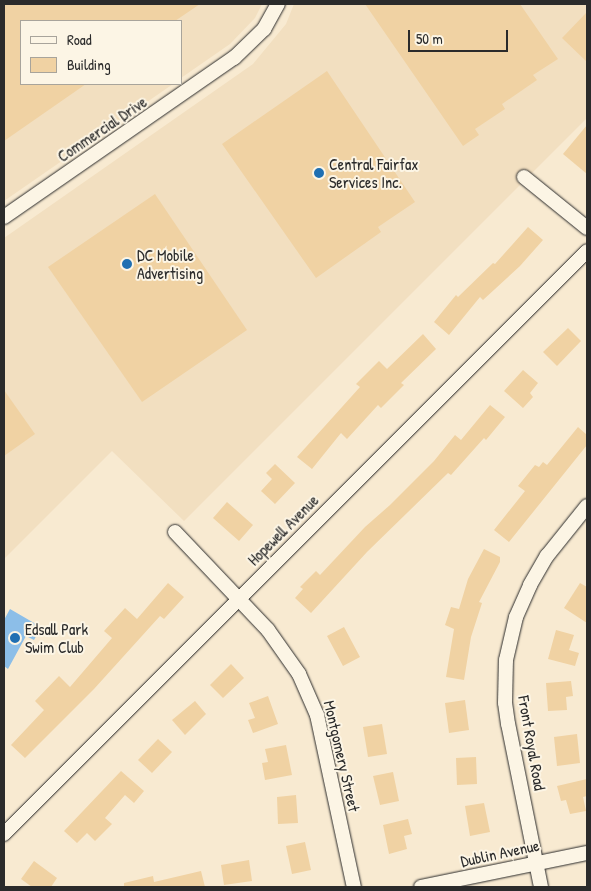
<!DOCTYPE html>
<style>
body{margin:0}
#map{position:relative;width:591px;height:891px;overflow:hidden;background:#f8ead1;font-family:"Patrick Hand",sans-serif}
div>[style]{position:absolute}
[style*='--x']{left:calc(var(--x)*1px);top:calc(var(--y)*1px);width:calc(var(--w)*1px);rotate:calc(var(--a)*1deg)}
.built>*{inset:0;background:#f2dfc0}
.water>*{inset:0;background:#8cbee8}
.building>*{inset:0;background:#f0d2a3}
.roads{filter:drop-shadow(0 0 1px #2b2b2b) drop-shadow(0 0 1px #2b2b2b)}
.minor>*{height:14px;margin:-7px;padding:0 7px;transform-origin:7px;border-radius:7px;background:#fcf5e5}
.dots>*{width:14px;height:14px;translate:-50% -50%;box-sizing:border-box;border:2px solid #fcf5e5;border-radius:50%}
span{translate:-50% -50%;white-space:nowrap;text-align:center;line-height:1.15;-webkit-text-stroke:4px #fcf5e5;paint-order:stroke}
.street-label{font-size:16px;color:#2b2b2b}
.poi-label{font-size:16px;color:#2b2b2b}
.left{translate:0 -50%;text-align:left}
.frame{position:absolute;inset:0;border:5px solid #2b2b2b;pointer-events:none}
.legend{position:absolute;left:20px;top:20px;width:162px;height:65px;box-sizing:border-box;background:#fcf5e5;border:1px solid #a8a49b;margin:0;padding:6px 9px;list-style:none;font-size:15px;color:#2b2b2b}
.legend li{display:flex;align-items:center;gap:10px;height:25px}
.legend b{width:25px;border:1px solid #a8a49b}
.scale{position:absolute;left:408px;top:30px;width:100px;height:22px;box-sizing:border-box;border:2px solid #2b2b2b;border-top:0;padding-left:6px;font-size:15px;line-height:18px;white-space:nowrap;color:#2b2b2b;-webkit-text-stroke:4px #fcf5e5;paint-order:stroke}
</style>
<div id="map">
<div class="built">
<div style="clip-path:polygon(4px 4px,262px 4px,255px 18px,230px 44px,181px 78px,181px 21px,21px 21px,21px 84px,173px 84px,4px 201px)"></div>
<div style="clip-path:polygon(294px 4px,587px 4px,587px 118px,184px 521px,112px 451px,4px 559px,4px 238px,253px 64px,286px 24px)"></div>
</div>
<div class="water">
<div style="clip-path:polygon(10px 609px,41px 627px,34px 640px,26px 636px,8px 669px,4px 666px,4px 620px)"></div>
</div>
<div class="building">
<div style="clip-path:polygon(4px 4px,200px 4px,175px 21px,21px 21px,21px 84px,86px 84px,4px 141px)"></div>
<div style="clip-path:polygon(365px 4px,520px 4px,558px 59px,533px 75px,537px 80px,502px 104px,505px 109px,475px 129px,479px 135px,463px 146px)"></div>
<div style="clip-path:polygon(587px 12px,587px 62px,562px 38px)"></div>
<div style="clip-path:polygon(327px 71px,415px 202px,378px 227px,381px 232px,316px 278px,222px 144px)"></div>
<div style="clip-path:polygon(587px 125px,587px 174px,563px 154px)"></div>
<div style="clip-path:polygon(155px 194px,247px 330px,142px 402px,48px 267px)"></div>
<div style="clip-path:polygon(528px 227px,543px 240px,520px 266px,483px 300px,480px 297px,449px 335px,434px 322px,456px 295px,458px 297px,493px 263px,495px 264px)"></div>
<div style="clip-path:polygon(568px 328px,581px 341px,557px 366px,543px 352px)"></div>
<div style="clip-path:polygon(423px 334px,436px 349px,401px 383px,404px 385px,381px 408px,378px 405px,347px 439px,341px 433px,312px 469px,297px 457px,360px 387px,356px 384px,379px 361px,387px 369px)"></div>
<div style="clip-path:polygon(523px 370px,538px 383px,530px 393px,533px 397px,523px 408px,504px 391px)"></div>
<div style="clip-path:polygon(4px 390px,35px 434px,4px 456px)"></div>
<div style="clip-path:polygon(490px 405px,505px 417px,486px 440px,484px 438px,451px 475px,448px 473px,367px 552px,311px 613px,295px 598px,303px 589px,300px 587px,316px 571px,320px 575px,365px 527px,390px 505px,434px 461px,455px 435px,461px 440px)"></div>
<div style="clip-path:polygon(578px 427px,587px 435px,587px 445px,509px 542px,494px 530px,525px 491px,518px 486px,535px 465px,539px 467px,543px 462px,547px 465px)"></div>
<div style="clip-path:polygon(275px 464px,295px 483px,275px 504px,261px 491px,272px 479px,266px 473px)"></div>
<div style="clip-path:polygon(227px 502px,253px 525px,239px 541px,213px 518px)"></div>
<div style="clip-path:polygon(484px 549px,500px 557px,500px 562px,479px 602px,482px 603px,471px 637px,464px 680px,446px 677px,454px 629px,445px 625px,451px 607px,459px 609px,468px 579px)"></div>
<div style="clip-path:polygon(168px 583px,184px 597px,164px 619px,160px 616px,94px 689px,25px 758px,11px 745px,44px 710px,35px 701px,59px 676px,70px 687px,112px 638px,104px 631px,125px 608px,137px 619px)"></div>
<div style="clip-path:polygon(580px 583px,587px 587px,587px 623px,564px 608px)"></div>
<div style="clip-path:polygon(344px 627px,360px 657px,343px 666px,327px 636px)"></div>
<div style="clip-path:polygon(556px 630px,574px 635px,569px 650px,579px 653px,575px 666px,548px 659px)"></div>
<div style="clip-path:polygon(231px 664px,244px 678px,223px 698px,210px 685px)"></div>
<div style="clip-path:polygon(571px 681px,573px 696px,566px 697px,567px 710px,548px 711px,546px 683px)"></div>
<div style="clip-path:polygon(268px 696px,278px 724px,253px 733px,248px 720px,255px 718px,249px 703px)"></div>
<div style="clip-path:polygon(465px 700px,469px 730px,449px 733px,445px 703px)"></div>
<div style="clip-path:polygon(195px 701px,206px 714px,185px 735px,172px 720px)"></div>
<div style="clip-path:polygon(382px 724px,387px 754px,368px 757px,363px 727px)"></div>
<div style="clip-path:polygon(577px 734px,580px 763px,557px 766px,554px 737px)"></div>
<div style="clip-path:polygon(158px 739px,172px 752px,152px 773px,138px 760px)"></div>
<div style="clip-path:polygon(286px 745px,292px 775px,265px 780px,262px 763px,268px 762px,265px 749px)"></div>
<div style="clip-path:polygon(476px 757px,477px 784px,457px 785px,456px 758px)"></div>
<div style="clip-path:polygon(121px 771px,144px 791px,134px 803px,125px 795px,105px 818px,112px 824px,95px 841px,87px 833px,77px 843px,64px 831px)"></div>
<div style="clip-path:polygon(393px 772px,399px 801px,380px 805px,373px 776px)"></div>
<div style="clip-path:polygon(587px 779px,587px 796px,583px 797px,586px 811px,570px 814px,566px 800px,561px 801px,557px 786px)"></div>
<div style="clip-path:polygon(296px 795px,298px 823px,278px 824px,277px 797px)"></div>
<div style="clip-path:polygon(484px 803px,490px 832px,470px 836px,465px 806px)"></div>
<div style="clip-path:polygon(408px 819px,412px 834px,404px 836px,407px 849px,389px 854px,383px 825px)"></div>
<div style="clip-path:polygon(305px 842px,311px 870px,292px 874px,286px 846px)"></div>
<div style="clip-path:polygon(249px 860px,252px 881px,224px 885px,221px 865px)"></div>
<div style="clip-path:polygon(34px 861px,57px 878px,51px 887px,32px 887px,21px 879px)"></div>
<div style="clip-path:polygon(201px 871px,205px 887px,124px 887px,124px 883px,153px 876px,154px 882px)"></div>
</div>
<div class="roads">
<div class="minor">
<div style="--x:524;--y:177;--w:81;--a:39"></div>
<div style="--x:4;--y:217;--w:280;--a:-34.7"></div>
<div style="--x:234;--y:58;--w:42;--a:-44"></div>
<div style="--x:264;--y:29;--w:29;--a:-61"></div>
<div style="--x:175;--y:532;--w:135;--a:46.5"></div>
<div style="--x:268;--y:630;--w:54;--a:54.8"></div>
<div style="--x:299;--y:674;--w:45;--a:66.3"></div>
<div style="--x:317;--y:715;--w:176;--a:77.9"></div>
<div style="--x:4;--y:834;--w:824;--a:-45"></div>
<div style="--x:421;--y:887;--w:169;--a:-11.6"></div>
<div style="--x:541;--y:887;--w:166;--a:-101.4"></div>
<div style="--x:508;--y:724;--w:21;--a:-98"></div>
<div style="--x:505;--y:703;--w:43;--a:-88.7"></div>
<div style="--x:506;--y:660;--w:44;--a:-76.9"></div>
<div style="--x:516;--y:617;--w:35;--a:-66"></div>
<div style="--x:530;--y:585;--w:34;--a:-60"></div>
<div style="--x:547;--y:556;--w:64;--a:-51.3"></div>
</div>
</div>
<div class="dots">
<div style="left:319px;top:173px;background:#1f6fb2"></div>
<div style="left:127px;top:264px;background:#1f6fb2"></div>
<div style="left:15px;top:638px;background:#1f6fb2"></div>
</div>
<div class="street-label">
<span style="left:102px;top:129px;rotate:-34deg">Commercial Drive</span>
<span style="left:283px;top:530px;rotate:-45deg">Hopewell Avenue</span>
<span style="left:532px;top:743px;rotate:80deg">Front Royal Road</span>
<span style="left:342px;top:756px;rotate:77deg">Montgomery Street</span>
<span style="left:500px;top:853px;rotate:-12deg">Dublin Avenue</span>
</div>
<div class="poi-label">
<span class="left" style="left:329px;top:173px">Central Fairfax<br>Services Inc.</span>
<span class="left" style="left:137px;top:264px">DC Mobile<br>Advertising</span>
<span class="left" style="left:25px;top:638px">Edsall Park<br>Swim Club</span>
</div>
<div class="frame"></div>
<ul class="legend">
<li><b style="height:6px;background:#fcf5e5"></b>Road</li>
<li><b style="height:14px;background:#f0d2a3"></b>Building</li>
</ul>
<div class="scale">50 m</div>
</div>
